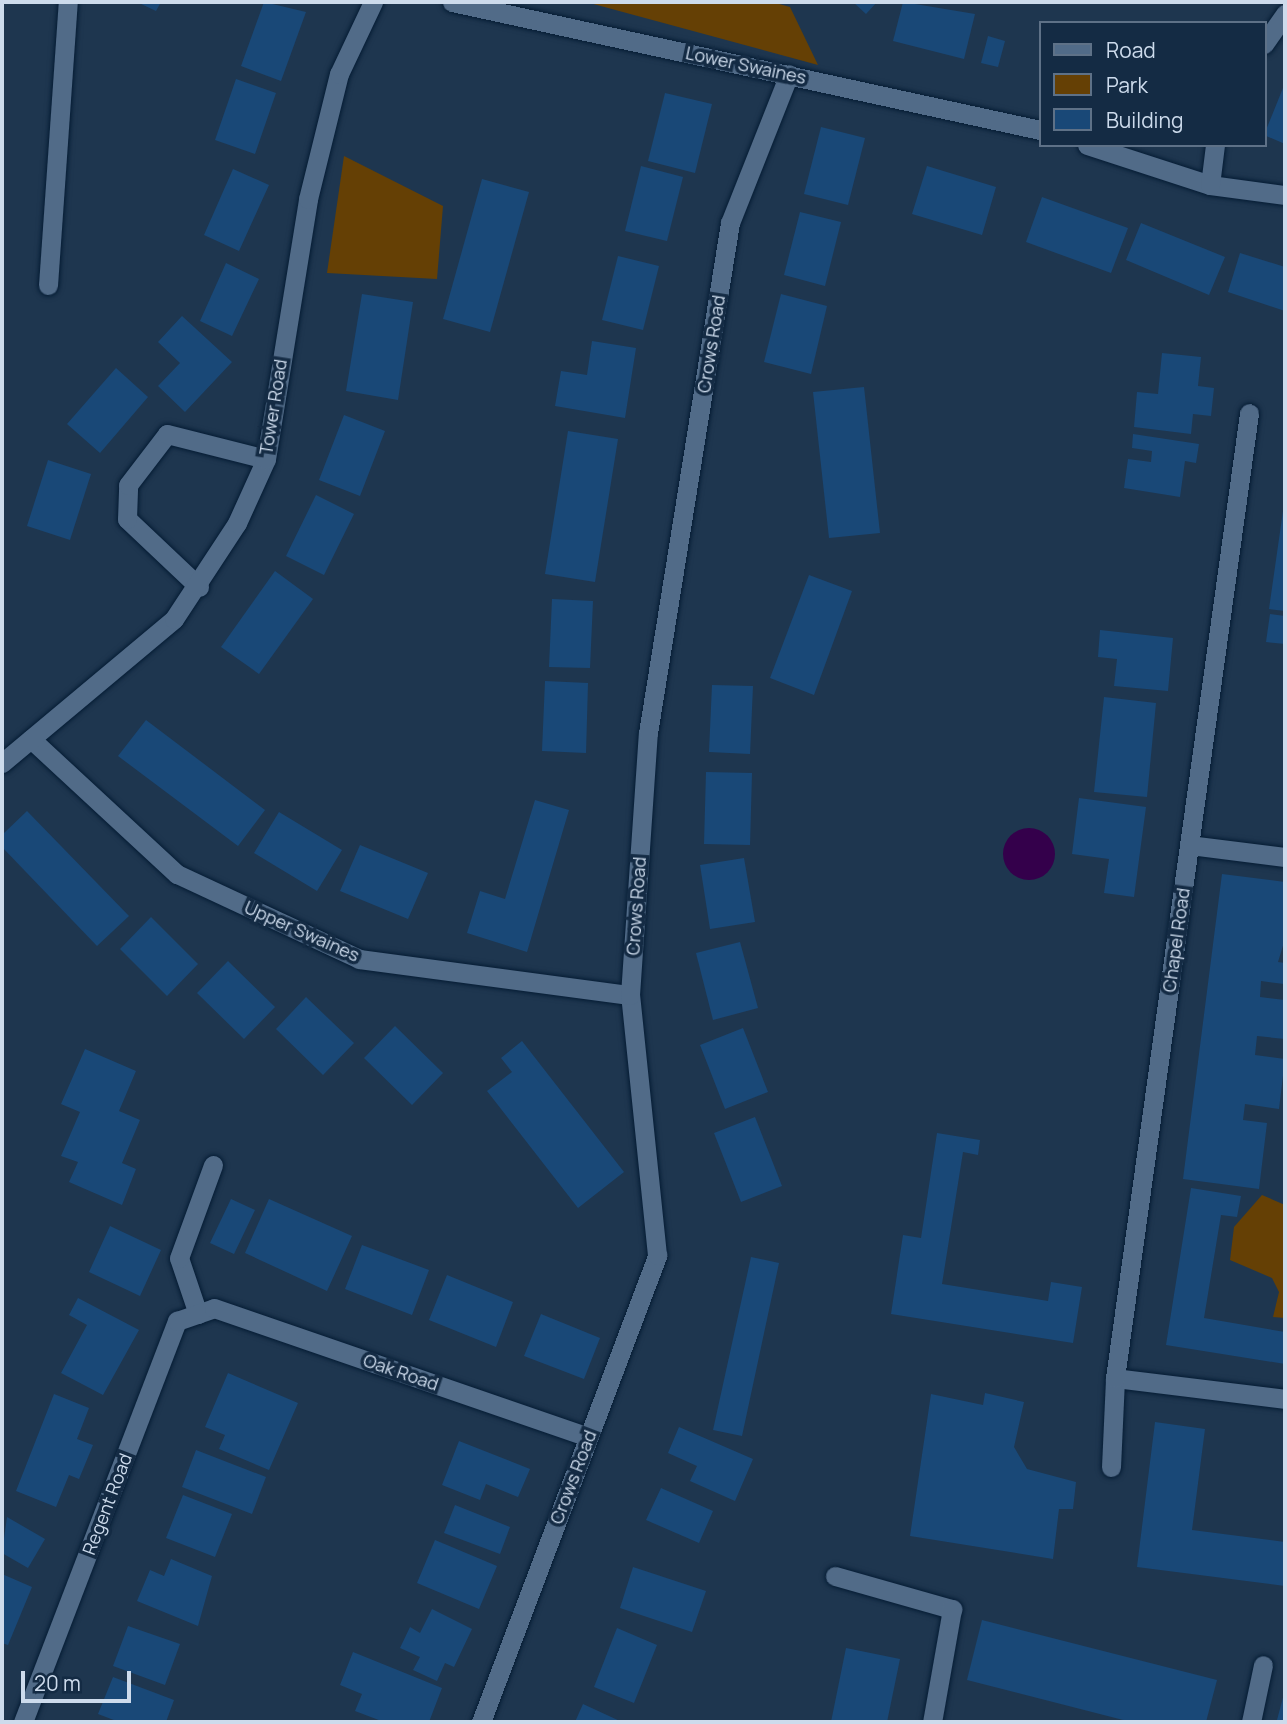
<!DOCTYPE html>
<style>
body{margin:0}
#map{position:relative;width:1287px;height:1724px;overflow:hidden;background:#1e364f;font-family:Manrope,sans-serif}
div>[style]{position:absolute}
[style*='--x']{left:calc(var(--x)*1px);top:calc(var(--y)*1px);width:calc(var(--w)*1px);rotate:calc(var(--a)*1deg)}
.green>*{inset:0;background:#654005}
.water>*{inset:0;background:#34004b}
.round{border-radius:50%}
.building>*{inset:0;background:#194877}
.roads{filter:drop-shadow(0 0 2px #051c34) drop-shadow(0 0 2px #051c34)}
.service>*{height:19px;margin:-9.5px;padding:0 9.5px;transform-origin:9.5px;border-radius:9.5px;background:#516b88}
.minor>*{height:19px;margin:-9.5px;padding:0 9.5px;transform-origin:9.5px;border-radius:9.5px;background:#516b88}
span{translate:-50% -50%;white-space:nowrap;text-align:center;line-height:1.15;-webkit-text-stroke:7px #142b44;paint-order:stroke}
.street-label{font-size:18px;color:#cddbec}
.frame{position:absolute;inset:0;border:4px solid #cddbec;pointer-events:none}
.legend{position:absolute;left:1039px;top:21px;width:228px;height:126px;box-sizing:border-box;background:#142b44;border:2px solid #5e7187;margin:0;padding:9px 12px;list-style:none;font-size:21px;color:#cddbec}
.legend li{display:flex;align-items:center;gap:14px;height:35px}
.legend b{width:35px;border:2px solid #5e7187}
.scale{position:absolute;left:21px;top:1671px;width:110px;height:32px;box-sizing:border-box;border:4px solid #cddbec;border-top:0;padding-left:9px;font-size:21px;line-height:24px;white-space:nowrap;color:#cddbec;-webkit-text-stroke:5px #142b44;paint-order:stroke}
</style>
<div id="map">
<div class="green">
<div style="clip-path:polygon(586px 2px,772px 2px,790px 7px,818px 65px)"></div>
<div style="clip-path:polygon(344px 156px,443px 206px,437px 279px,327px 273px)"></div>
<div style="clip-path:polygon(1262px 1195px,1285px 1205px,1285px 1318px,1273px 1317px,1279px 1292px,1272px 1278px,1230px 1260px,1234px 1227px)"></div>
</div>
<div class="water">
<div class="round" style="left:1003px;top:828px;width:52px;height:52px"></div>
</div>
<div class="building">
<div style="clip-path:polygon(137px 2px,161px 2px,156px 11px)"></div>
<div style="clip-path:polygon(264px 2px,306px 12px,281px 81px,241px 66px)"></div>
<div style="clip-path:polygon(853px 2px,877px 2px,866px 14px)"></div>
<div style="clip-path:polygon(903px 2px,975px 14px,964px 59px,893px 41px)"></div>
<div style="clip-path:polygon(988px 36px,1005px 41px,998px 67px,981px 63px)"></div>
<div style="clip-path:polygon(236px 79px,276px 93px,255px 154px,215px 140px)"></div>
<div style="clip-path:polygon(1285px 83px,1285px 144px,1264px 135px)"></div>
<div style="clip-path:polygon(665px 93px,712px 104px,695px 173px,648px 161px)"></div>
<div style="clip-path:polygon(821px 127px,865px 138px,848px 205px,804px 194px)"></div>
<div style="clip-path:polygon(641px 166px,683px 177px,667px 241px,625px 231px)"></div>
<div style="clip-path:polygon(927px 166px,996px 187px,982px 235px,912px 214px)"></div>
<div style="clip-path:polygon(233px 169px,269px 185px,239px 251px,204px 235px)"></div>
<div style="clip-path:polygon(482px 179px,529px 192px,490px 332px,443px 319px)"></div>
<div style="clip-path:polygon(1042px 197px,1128px 228px,1111px 273px,1026px 242px)"></div>
<div style="clip-path:polygon(800px 212px,841px 222px,825px 286px,784px 275px)"></div>
<div style="clip-path:polygon(1141px 223px,1225px 257px,1209px 295px,1126px 260px)"></div>
<div style="clip-path:polygon(1240px 253px,1285px 267px,1285px 311px,1228px 292px)"></div>
<div style="clip-path:polygon(618px 256px,659px 266px,643px 330px,602px 320px)"></div>
<div style="clip-path:polygon(226px 263px,259px 279px,232px 336px,200px 321px)"></div>
<div style="clip-path:polygon(362px 294px,413px 302px,398px 400px,346px 391px)"></div>
<div style="clip-path:polygon(781px 294px,827px 306px,811px 374px,764px 362px)"></div>
<div style="clip-path:polygon(182px 316px,232px 362px,185px 412px,158px 386px,180px 363px,158px 342px)"></div>
<div style="clip-path:polygon(592px 341px,636px 348px,625px 418px,555px 406px,561px 371px,587px 375px)"></div>
<div style="clip-path:polygon(1162px 353px,1201px 357px,1198px 386px,1214px 388px,1211px 416px,1193px 414px,1191px 434px,1134px 427px,1137px 392px,1158px 394px)"></div>
<div style="clip-path:polygon(116px 368px,148px 397px,100px 453px,67px 424px)"></div>
<div style="clip-path:polygon(864px 387px,880px 533px,829px 538px,813px 392px)"></div>
<div style="clip-path:polygon(344px 415px,385px 431px,360px 496px,319px 480px)"></div>
<div style="clip-path:polygon(568px 431px,618px 439px,595px 582px,545px 574px)"></div>
<div style="clip-path:polygon(1133px 434px,1199px 444px,1196px 463px,1185px 461px,1180px 497px,1124px 488px,1128px 459px,1151px 462px,1152px 451px,1132px 448px)"></div>
<div style="clip-path:polygon(48px 460px,91px 474px,70px 540px,27px 526px)"></div>
<div style="clip-path:polygon(316px 495px,354px 514px,324px 575px,286px 556px)"></div>
<div style="clip-path:polygon(1284px 504px,1285px 504px,1285px 611px,1269px 609px)"></div>
<div style="clip-path:polygon(275px 571px,313px 599px,259px 674px,221px 647px)"></div>
<div style="clip-path:polygon(809px 575px,852px 591px,814px 695px,770px 678px)"></div>
<div style="clip-path:polygon(552px 599px,593px 601px,590px 668px,549px 667px)"></div>
<div style="clip-path:polygon(1270px 614px,1285px 616px,1285px 644px,1266px 642px)"></div>
<div style="clip-path:polygon(1100px 630px,1173px 638px,1168px 691px,1114px 686px,1117px 659px,1098px 657px)"></div>
<div style="clip-path:polygon(545px 681px,588px 683px,586px 753px,542px 751px)"></div>
<div style="clip-path:polygon(712px 685px,753px 686px,750px 754px,709px 752px)"></div>
<div style="clip-path:polygon(1104px 697px,1156px 703px,1147px 797px,1094px 792px)"></div>
<div style="clip-path:polygon(146px 720px,265px 810px,238px 846px,118px 756px)"></div>
<div style="clip-path:polygon(706px 772px,752px 773px,750px 845px,704px 844px)"></div>
<div style="clip-path:polygon(1079px 798px,1146px 807px,1134px 897px,1104px 893px,1109px 859px,1072px 854px)"></div>
<div style="clip-path:polygon(535px 800px,569px 810px,527px 952px,467px 933px,480px 891px,505px 899px)"></div>
<div style="clip-path:polygon(27px 811px,129px 916px,97px 946px,2px 847px,2px 835px)"></div>
<div style="clip-path:polygon(279px 812px,342px 850px,317px 891px,254px 853px)"></div>
<div style="clip-path:polygon(360px 845px,428px 873px,408px 919px,340px 891px)"></div>
<div style="clip-path:polygon(744px 858px,755px 922px,710px 929px,700px 865px)"></div>
<div style="clip-path:polygon(1222px 874px,1285px 882px,1285px 939px,1278px 962px,1285px 963px,1284px 984px,1261px 981px,1260px 997px,1285px 1000px,1285px 1039px,1257px 1036px,1255px 1055px,1285px 1059px,1279px 1109px,1245px 1104px,1243px 1120px,1267px 1123px,1259px 1189px,1183px 1179px)"></div>
<div style="clip-path:polygon(151px 917px,198px 964px,167px 996px,120px 949px)"></div>
<div style="clip-path:polygon(740px 942px,758px 1008px,713px 1020px,696px 953px)"></div>
<div style="clip-path:polygon(228px 961px,275px 1007px,244px 1039px,197px 993px)"></div>
<div style="clip-path:polygon(306px 997px,354px 1043px,323px 1075px,276px 1029px)"></div>
<div style="clip-path:polygon(395px 1026px,443px 1073px,412px 1105px,364px 1058px)"></div>
<div style="clip-path:polygon(743px 1028px,768px 1092px,725px 1109px,700px 1045px)"></div>
<div style="clip-path:polygon(522px 1041px,624px 1172px,578px 1208px,487px 1091px,512px 1072px,501px 1058px)"></div>
<div style="clip-path:polygon(85px 1049px,136px 1071px,119px 1111px,140px 1120px,122px 1163px,136px 1169px,122px 1205px,69px 1182px,78px 1162px,61px 1156px,80px 1112px,61px 1104px)"></div>
<div style="clip-path:polygon(755px 1117px,782px 1186px,741px 1202px,714px 1133px)"></div>
<div style="clip-path:polygon(937px 1133px,980px 1140px,978px 1155px,963px 1152px,942px 1284px,1048px 1301px,1051px 1282px,1082px 1287px,1073px 1343px,891px 1314px,903px 1235px,921px 1238px)"></div>
<div style="clip-path:polygon(1191px 1188px,1241px 1196px,1237px 1217px,1221px 1215px,1204px 1318px,1285px 1332px,1285px 1364px,1166px 1345px)"></div>
<div style="clip-path:polygon(231px 1199px,255px 1210px,234px 1254px,210px 1243px)"></div>
<div style="clip-path:polygon(269px 1199px,352px 1236px,327px 1291px,245px 1253px)"></div>
<div style="clip-path:polygon(110px 1226px,161px 1250px,140px 1296px,89px 1272px)"></div>
<div style="clip-path:polygon(362px 1245px,429px 1270px,412px 1315px,345px 1289px)"></div>
<div style="clip-path:polygon(751px 1257px,779px 1263px,742px 1436px,713px 1430px)"></div>
<div style="clip-path:polygon(447px 1275px,513px 1302px,496px 1347px,429px 1320px)"></div>
<div style="clip-path:polygon(78px 1298px,139px 1330px,103px 1395px,61px 1373px,87px 1325px,69px 1315px)"></div>
<div style="clip-path:polygon(541px 1314px,600px 1338px,584px 1379px,524px 1356px)"></div>
<div style="clip-path:polygon(228px 1373px,298px 1403px,269px 1470px,219px 1449px,225px 1435px,205px 1427px)"></div>
<div style="clip-path:polygon(985px 1393px,1024px 1402px,1014px 1447px,1027px 1469px,1076px 1482px,1073px 1509px,1059px 1509px,1053px 1559px,910px 1536px,931px 1394px,983px 1405px)"></div>
<div style="clip-path:polygon(54px 1394px,89px 1408px,77px 1439px,93px 1445px,79px 1479px,69px 1475px,56px 1507px,16px 1491px)"></div>
<div style="clip-path:polygon(1155px 1422px,1205px 1429px,1192px 1530px,1285px 1542px,1285px 1586px,1137px 1567px)"></div>
<div style="clip-path:polygon(679px 1427px,753px 1459px,735px 1501px,690px 1481px,697px 1466px,668px 1453px)"></div>
<div style="clip-path:polygon(459px 1441px,530px 1469px,518px 1497px,486px 1484px,480px 1500px,442px 1485px)"></div>
<div style="clip-path:polygon(196px 1450px,266px 1477px,252px 1514px,182px 1487px)"></div>
<div style="clip-path:polygon(661px 1488px,713px 1511px,699px 1543px,646px 1520px)"></div>
<div style="clip-path:polygon(183px 1495px,232px 1514px,215px 1557px,166px 1538px)"></div>
<div style="clip-path:polygon(455px 1505px,510px 1527px,500px 1554px,444px 1533px)"></div>
<div style="clip-path:polygon(7px 1517px,45px 1539px,28px 1568px,2px 1553px)"></div>
<div style="clip-path:polygon(435px 1540px,497px 1566px,479px 1609px,417px 1583px)"></div>
<div style="clip-path:polygon(171px 1559px,212px 1576px,198px 1626px,137px 1601px,150px 1570px,164px 1576px)"></div>
<div style="clip-path:polygon(633px 1567px,706px 1591px,692px 1632px,620px 1608px)"></div>
<div style="clip-path:polygon(2px 1574px,32px 1587px,8px 1645px,2px 1643px)"></div>
<div style="clip-path:polygon(432px 1609px,472px 1629px,454px 1667px,445px 1663px,437px 1681px,413px 1670px,420px 1657px,400px 1648px,410px 1627px,420px 1633px)"></div>
<div style="clip-path:polygon(982px 1620px,1217px 1680px,1206px 1722px,1131px 1722px,967px 1680px)"></div>
<div style="clip-path:polygon(128px 1626px,180px 1644px,165px 1685px,113px 1666px)"></div>
<div style="clip-path:polygon(617px 1628px,657px 1645px,634px 1703px,594px 1687px)"></div>
<div style="clip-path:polygon(846px 1648px,900px 1659px,887px 1722px,831px 1722px)"></div>
<div style="clip-path:polygon(353px 1652px,442px 1688px,429px 1722px,384px 1722px,355px 1711px,362px 1694px,340px 1685px)"></div>
<div style="clip-path:polygon(113px 1677px,174px 1700px,166px 1722px,119px 1722px,98px 1714px)"></div>
<div style="clip-path:polygon(1285px 1690px,1285px 1722px,1277px 1720px)"></div>
<div style="clip-path:polygon(583px 1704px,622px 1722px,575px 1722px)"></div>
</div>
<div class="roads">
<div class="service">
<div style="--x:48;--y:285;--w:284;--a:-86"></div>
<div style="--x:199;--y:587;--w:99;--a:-136.6"></div>
<div style="--x:127;--y:519;--w:34;--a:-88"></div>
<div style="--x:128;--y:485;--w:64;--a:-52.6"></div>
<div style="--x:167;--y:434;--w:102;--a:14.2"></div>
<div style="--x:198;--y:1314;--w:59;--a:-108.7"></div>
<div style="--x:179;--y:1258;--w:99;--a:-69.9"></div>
<div style="--x:1115;--y:1378;--w:171;--a:7"></div>
<div style="--x:835;--y:1576;--w:122;--a:15.8"></div>
<div style="--x:952;--y:1609;--w:115;--a:100"></div>
<div style="--x:1251;--y:1722;--w:58;--a:-78.1"></div>
</div>
<div class="minor">
<div style="--x:452;--y:2;--w:602;--a:12.28"></div>
<div style="--x:1264;--y:44;--w:37;--a:-55"></div>
<div style="--x:1087;--y:145;--w:129;--a:18"></div>
<div style="--x:1210;--y:185;--w:76;--a:7.6"></div>
<div style="--x:1210;--y:185;--w:40;--a:-82.9"></div>
<div style="--x:31;--y:739;--w:199;--a:42.8"></div>
<div style="--x:177;--y:874;--w:201;--a:25"></div>
<div style="--x:359;--y:959;--w:273;--a:7.6"></div>
<div style="--x:2;--y:763;--w:224;--a:-39.9"></div>
<div style="--x:174;--y:619;--w:115;--a:-56.7"></div>
<div style="--x:237;--y:523;--w:70;--a:-65.6"></div>
<div style="--x:266;--y:459;--w:263;--a:-80.8"></div>
<div style="--x:308;--y:199;--w:129;--a:-76.1"></div>
<div style="--x:339;--y:74;--w:80;--a:-64.7"></div>
<div style="--x:1190;--y:845;--w:96;--a:7.2"></div>
<div style="--x:1111;--y:1467;--w:89;--a:-87.4"></div>
<div style="--x:1115;--y:1378;--w:974;--a:-82.09"></div>
<div style="--x:23;--y:1722;--w:430;--a:-69"></div>
<div style="--x:177;--y:1321;--w:39;--a:-19"></div>
<div style="--x:214;--y:1308;--w:396;--a:19"></div>
<div style="--x:481;--y:1722;--w:499;--a:-69.3"></div>
<div style="--x:657;--y:1255;--w:261;--a:-95.9"></div>
<div style="--x:630;--y:995;--w:263;--a:-86.1"></div>
<div style="--x:648;--y:733;--w:517;--a:-80.87"></div>
<div style="--x:730;--y:223;--w:160;--a:-68.4"></div>
</div>
</div>
<div class="street-label">
<span style="left:746px;top:65px;rotate:12deg">Lower Swaines</span>
<span style="left:711px;top:344px;rotate:-81deg">Crows Road</span>
<span style="left:273px;top:407px;rotate:-81deg">Tower Road</span>
<span style="left:636px;top:906px;rotate:-86deg">Crows Road</span>
<span style="left:302px;top:931px;rotate:24deg">Upper Swaines</span>
<span style="left:1176px;top:940px;rotate:-82deg">Chapel Road</span>
<span style="left:401px;top:1372px;rotate:19deg">Oak Road</span>
<span style="left:573px;top:1477px;rotate:-69deg">Crows Road</span>
<span style="left:107px;top:1504px;rotate:-69deg">Regent Road</span>
</div>
<div class="frame"></div>
<ul class="legend">
<li><b style="height:9px;background:#516b88"></b>Road</li>
<li><b style="height:19px;background:#654005"></b>Park</li>
<li><b style="height:19px;background:#194877"></b>Building</li>
</ul>
<div class="scale">20 m</div>
</div>
